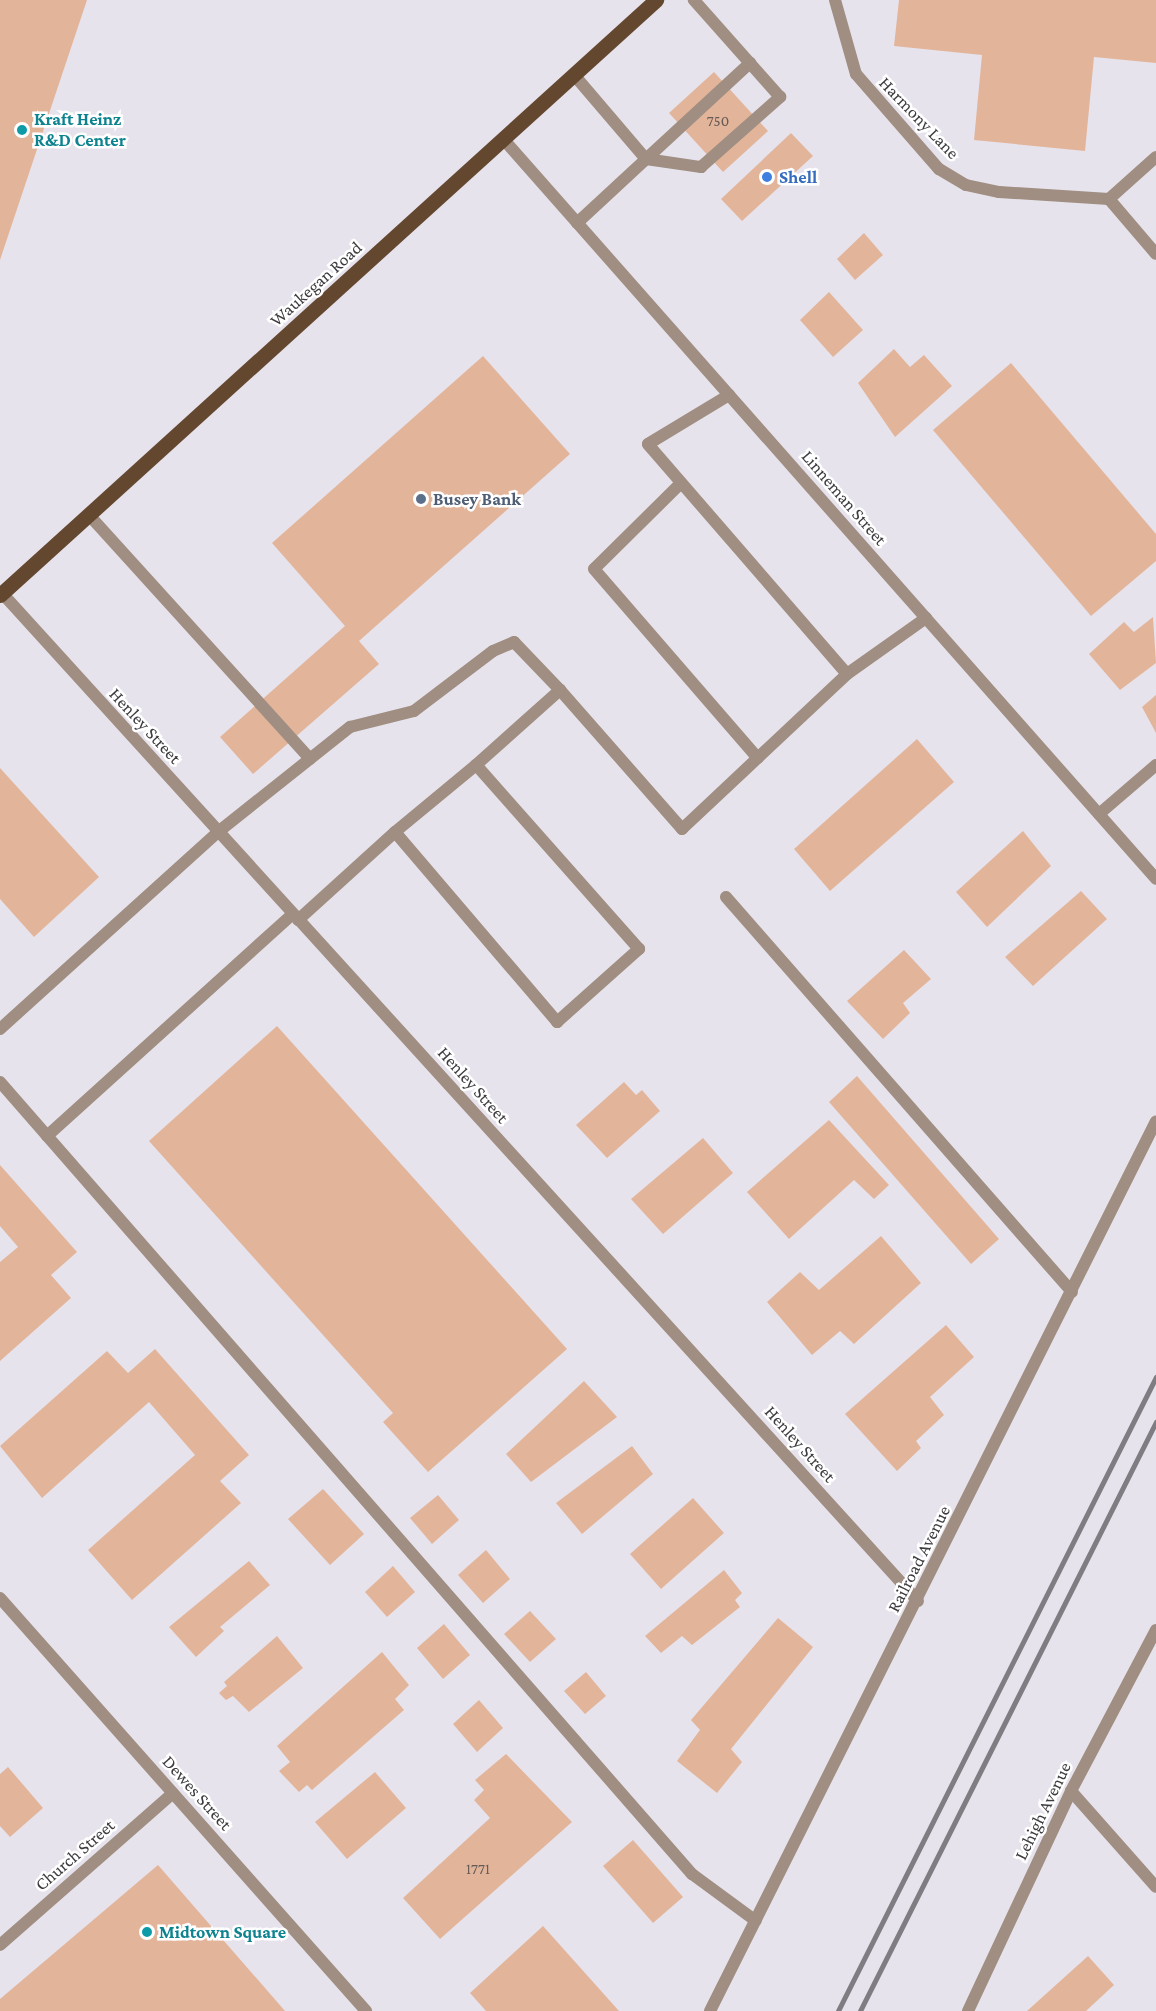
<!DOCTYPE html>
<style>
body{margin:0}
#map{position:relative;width:1156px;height:2011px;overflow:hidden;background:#e7e3ec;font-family:"Crimson Pro",serif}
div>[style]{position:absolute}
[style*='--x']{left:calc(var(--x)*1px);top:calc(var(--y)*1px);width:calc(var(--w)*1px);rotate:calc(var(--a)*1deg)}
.building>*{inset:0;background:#e2b59b}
.service>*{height:12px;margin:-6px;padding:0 6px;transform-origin:6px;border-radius:6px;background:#9f8e81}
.minor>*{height:12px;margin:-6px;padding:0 6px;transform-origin:6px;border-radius:6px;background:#9f8e81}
.primary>*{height:15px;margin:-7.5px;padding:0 7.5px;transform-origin:7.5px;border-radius:7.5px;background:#64472f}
.rail>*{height:4.5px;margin:-2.25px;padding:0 2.25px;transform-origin:2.25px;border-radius:2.25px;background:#7f7c82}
.dots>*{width:16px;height:16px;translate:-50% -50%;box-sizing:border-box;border:3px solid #fff;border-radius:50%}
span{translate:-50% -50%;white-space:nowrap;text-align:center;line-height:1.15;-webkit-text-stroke:5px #fff;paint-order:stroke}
.number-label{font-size:15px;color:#665a56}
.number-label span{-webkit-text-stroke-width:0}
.street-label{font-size:18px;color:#3d3b3f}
.culture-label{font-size:18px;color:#0d838f;font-weight:700}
.left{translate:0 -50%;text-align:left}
.shop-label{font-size:18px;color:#366cbe;font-weight:700}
.service-label{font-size:18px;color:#4e5e75;font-weight:700}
</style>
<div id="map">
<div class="building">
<div style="clip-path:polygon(0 0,87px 0,0 260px)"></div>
<div style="clip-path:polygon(899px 0,1156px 0,1156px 63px,1094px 57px,1085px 151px,974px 140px,982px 55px,894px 46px)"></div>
<div style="clip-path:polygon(714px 72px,768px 131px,723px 172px,669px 113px)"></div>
<div style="clip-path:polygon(791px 133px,813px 156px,742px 221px,721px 199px)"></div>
<div style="clip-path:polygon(864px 233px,883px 255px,855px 280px,837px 259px)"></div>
<div style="clip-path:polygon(829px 292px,863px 330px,833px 357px,800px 320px)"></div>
<div style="clip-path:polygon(894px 349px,910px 367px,924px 355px,952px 386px,895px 437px,858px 383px)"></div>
<div style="clip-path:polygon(483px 356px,570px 454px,359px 641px,379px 664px,253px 774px,220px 737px,345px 626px,272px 543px)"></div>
<div style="clip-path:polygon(1011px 363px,1156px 534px,1156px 561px,1091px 616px,933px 430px)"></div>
<div style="clip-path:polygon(1153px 617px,1156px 663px,1120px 690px,1089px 654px,1124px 622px,1134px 632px)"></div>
<div style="clip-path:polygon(1156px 695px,1156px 733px,1142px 707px)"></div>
<div style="clip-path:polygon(917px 739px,954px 782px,830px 891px,794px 849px)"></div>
<div style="clip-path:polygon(0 768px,99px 877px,34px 937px,0 899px)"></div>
<div style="clip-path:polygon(1023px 831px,1051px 866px,987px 927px,956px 892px)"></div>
<div style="clip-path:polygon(1081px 891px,1107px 919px,1033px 986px,1005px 957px)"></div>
<div style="clip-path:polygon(904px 950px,931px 979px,903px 1003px,910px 1013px,883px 1039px,847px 1001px)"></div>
<div style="clip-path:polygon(277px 1026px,567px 1349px,428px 1472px,383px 1422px,393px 1413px,149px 1141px)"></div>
<div style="clip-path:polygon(857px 1076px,999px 1239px,971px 1264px,829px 1102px)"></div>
<div style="clip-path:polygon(624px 1082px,636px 1095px,642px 1090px,660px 1111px,607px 1158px,576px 1125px)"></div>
<div style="clip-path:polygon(829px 1120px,889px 1185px,874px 1199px,854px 1180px,789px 1239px,747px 1192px)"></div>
<div style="clip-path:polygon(703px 1138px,733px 1173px,663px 1234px,631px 1199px)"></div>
<div style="clip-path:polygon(0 1165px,77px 1252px,51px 1275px,71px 1298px,0 1361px,0 1262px,18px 1247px,0 1226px)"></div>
<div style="clip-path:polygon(881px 1236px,921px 1283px,854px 1344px,840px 1331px,812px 1355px,767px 1302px,800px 1272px,819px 1290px)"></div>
<div style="clip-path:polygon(946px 1325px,974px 1357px,930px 1397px,944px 1415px,916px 1441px,921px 1448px,897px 1471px,845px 1414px)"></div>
<div style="clip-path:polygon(155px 1349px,249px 1455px,220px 1481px,241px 1503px,132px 1600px,88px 1550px,195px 1455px,149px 1402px,42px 1498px,0 1446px,107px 1351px,128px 1373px)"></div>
<div style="clip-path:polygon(584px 1381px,617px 1417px,531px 1482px,506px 1454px)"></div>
<div style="clip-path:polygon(632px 1446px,653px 1474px,582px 1534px,556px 1503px)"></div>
<div style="clip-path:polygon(323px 1489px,364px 1534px,330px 1565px,288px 1519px)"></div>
<div style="clip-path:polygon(438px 1495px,459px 1520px,432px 1544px,410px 1518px)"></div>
<div style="clip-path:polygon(693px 1498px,724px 1533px,661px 1589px,630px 1554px)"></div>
<div style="clip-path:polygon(486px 1550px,510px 1579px,483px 1603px,458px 1575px)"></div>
<div style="clip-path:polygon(249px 1561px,270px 1585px,220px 1627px,224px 1631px,196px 1657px,169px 1627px)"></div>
<div style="clip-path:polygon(393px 1566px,415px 1592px,387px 1617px,365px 1592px)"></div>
<div style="clip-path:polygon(724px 1570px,742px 1593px,735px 1600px,740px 1607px,692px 1645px,682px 1636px,661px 1653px,645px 1636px)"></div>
<div style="clip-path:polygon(530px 1611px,556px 1639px,530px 1662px,504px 1634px)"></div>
<div style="clip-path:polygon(778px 1618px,813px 1647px,731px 1749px,742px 1762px,717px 1793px,677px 1761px,700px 1730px,691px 1720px)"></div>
<div style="clip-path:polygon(444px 1624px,470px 1655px,443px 1679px,417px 1648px)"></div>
<div style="clip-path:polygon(277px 1636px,303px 1668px,249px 1712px,233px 1696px,226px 1700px,219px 1693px,227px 1686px,224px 1682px)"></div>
<div style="clip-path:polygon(382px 1652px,409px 1685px,395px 1699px,404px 1710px,312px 1790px,307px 1785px,299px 1792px,279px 1771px,290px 1762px,277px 1746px)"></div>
<div style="clip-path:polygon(586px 1672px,606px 1696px,585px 1714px,564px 1691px)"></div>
<div style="clip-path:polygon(479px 1700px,503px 1728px,477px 1752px,453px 1724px)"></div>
<div style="clip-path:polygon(506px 1754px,572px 1822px,440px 1939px,403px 1898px,490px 1818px,474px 1800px,484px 1790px,475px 1780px)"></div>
<div style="clip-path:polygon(8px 1767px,43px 1808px,10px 1837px,0 1826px,0 1774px)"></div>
<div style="clip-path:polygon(375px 1772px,406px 1808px,347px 1859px,315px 1822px)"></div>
<div style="clip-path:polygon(633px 1840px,683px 1897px,653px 1923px,603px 1866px)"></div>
<div style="clip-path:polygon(158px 1865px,285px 2011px,0 2011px,0 1999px)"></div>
<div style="clip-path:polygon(543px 1926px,619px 2011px,486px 2011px,470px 1993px)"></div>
<div style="clip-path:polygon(1088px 1956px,1114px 1985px,1086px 2011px,1027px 2011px)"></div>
</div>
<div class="service">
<div style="--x:575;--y:76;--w:109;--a:49.5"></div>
<div style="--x:646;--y:159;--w:142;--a:-42.7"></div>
<div style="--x:577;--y:223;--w:94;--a:-42.8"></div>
<div style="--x:646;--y:159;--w:56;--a:8.3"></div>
<div style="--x:701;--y:167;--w:106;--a:-41.5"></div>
<div style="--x:780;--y:97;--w:130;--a:-131.6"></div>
<div style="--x:681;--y:483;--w:122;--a:135.3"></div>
<div style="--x:594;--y:569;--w:250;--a:49.1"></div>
<div style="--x:89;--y:515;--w:329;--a:47.8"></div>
<div style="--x:847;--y:674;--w:97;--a:-35.3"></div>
<div style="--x:1099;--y:814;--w:75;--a:-40.7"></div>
<div style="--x:395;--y:832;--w:105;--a:-39.6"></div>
<div style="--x:726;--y:897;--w:525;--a:48.78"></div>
<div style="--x:298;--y:920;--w:131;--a:-42.2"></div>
<div style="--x:395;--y:832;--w:250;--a:49.5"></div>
<div style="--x:557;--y:1022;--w:110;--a:-41.7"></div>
<div style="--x:639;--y:949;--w:246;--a:-131.5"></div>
<div style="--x:476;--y:765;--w:113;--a:-41.8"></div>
<div style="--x:560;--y:690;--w:185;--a:48.7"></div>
<div style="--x:682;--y:829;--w:226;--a:-43.2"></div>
<div style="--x:847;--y:674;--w:304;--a:-130.9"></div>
<div style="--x:648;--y:444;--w:95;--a:-31.2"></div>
<div style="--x:0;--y:1029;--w:294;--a:-42.1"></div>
<div style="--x:218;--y:832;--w:169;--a:-38.5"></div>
<div style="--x:350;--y:727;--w:66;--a:-14"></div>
<div style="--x:414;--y:711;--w:99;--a:-37.2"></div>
<div style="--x:493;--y:651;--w:23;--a:-23"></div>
<div style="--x:514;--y:642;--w:66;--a:46.2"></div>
<div style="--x:0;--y:1082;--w:1052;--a:48.86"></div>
<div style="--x:692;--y:1874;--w:79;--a:36.3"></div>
<div style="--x:47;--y:1136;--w:331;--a:-42.1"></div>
</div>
<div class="minor">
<div style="--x:835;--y:0;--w:77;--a:74.2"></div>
<div style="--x:856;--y:74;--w:126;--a:48.9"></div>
<div style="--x:939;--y:169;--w:31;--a:31"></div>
<div style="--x:966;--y:185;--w:34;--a:12"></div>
<div style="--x:999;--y:192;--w:110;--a:3.6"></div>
<div style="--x:1109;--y:199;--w:72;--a:49.5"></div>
<div style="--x:505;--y:141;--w:984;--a:48.58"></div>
<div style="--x:1109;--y:199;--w:63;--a:-41.8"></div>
<div style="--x:2;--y:593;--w:1362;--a:47.74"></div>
<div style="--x:0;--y:1598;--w:552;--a:48.45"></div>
<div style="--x:1071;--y:1791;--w:128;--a:48.5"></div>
<div style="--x:0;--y:1945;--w:230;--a:-41.3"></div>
<div style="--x:710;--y:2011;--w:995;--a:-63.38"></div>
<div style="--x:968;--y:2011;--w:243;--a:-64.9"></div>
<div style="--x:1071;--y:1791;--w:182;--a:-62.2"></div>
</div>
<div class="primary">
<div style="--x:0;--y:595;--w:886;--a:-42.21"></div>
</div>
<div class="rail">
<div style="--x:838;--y:2011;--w:709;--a:-63.36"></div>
<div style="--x:860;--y:2011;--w:659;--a:-63.32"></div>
</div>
<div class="dots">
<div style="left:22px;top:130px;background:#0f9aa8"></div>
<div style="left:767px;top:177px;background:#3f7fe0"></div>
<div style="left:421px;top:499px;background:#5c6f8a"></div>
<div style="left:147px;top:1932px;background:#0f9aa8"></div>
</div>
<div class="number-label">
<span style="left:718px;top:122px">750</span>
<span style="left:478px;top:1870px">1771</span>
</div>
<div class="street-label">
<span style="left:919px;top:118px;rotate:46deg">Harmony Lane</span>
<span style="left:316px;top:284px;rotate:-42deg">Waukegan Road</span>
<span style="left:844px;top:498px;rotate:49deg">Linneman Street</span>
<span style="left:145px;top:726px;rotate:47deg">Henley Street</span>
<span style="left:473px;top:1085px;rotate:48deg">Henley Street</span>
<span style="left:800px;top:1444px;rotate:48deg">Henley Street</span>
<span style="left:919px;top:1559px;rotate:-63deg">Railroad Avenue</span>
<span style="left:197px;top:1793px;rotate:48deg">Dewes Street</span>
<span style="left:1043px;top:1811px;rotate:-64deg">Lehigh Avenue</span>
<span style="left:75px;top:1855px;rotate:-41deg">Church Street</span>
</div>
<div class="culture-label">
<span class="left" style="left:34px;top:130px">Kraft Heinz<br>R&amp;D Center</span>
<span class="left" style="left:159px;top:1932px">Midtown Square</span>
</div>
<div class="shop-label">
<span class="left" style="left:779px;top:177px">Shell</span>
</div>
<div class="service-label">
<span class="left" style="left:433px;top:499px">Busey Bank</span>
</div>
</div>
